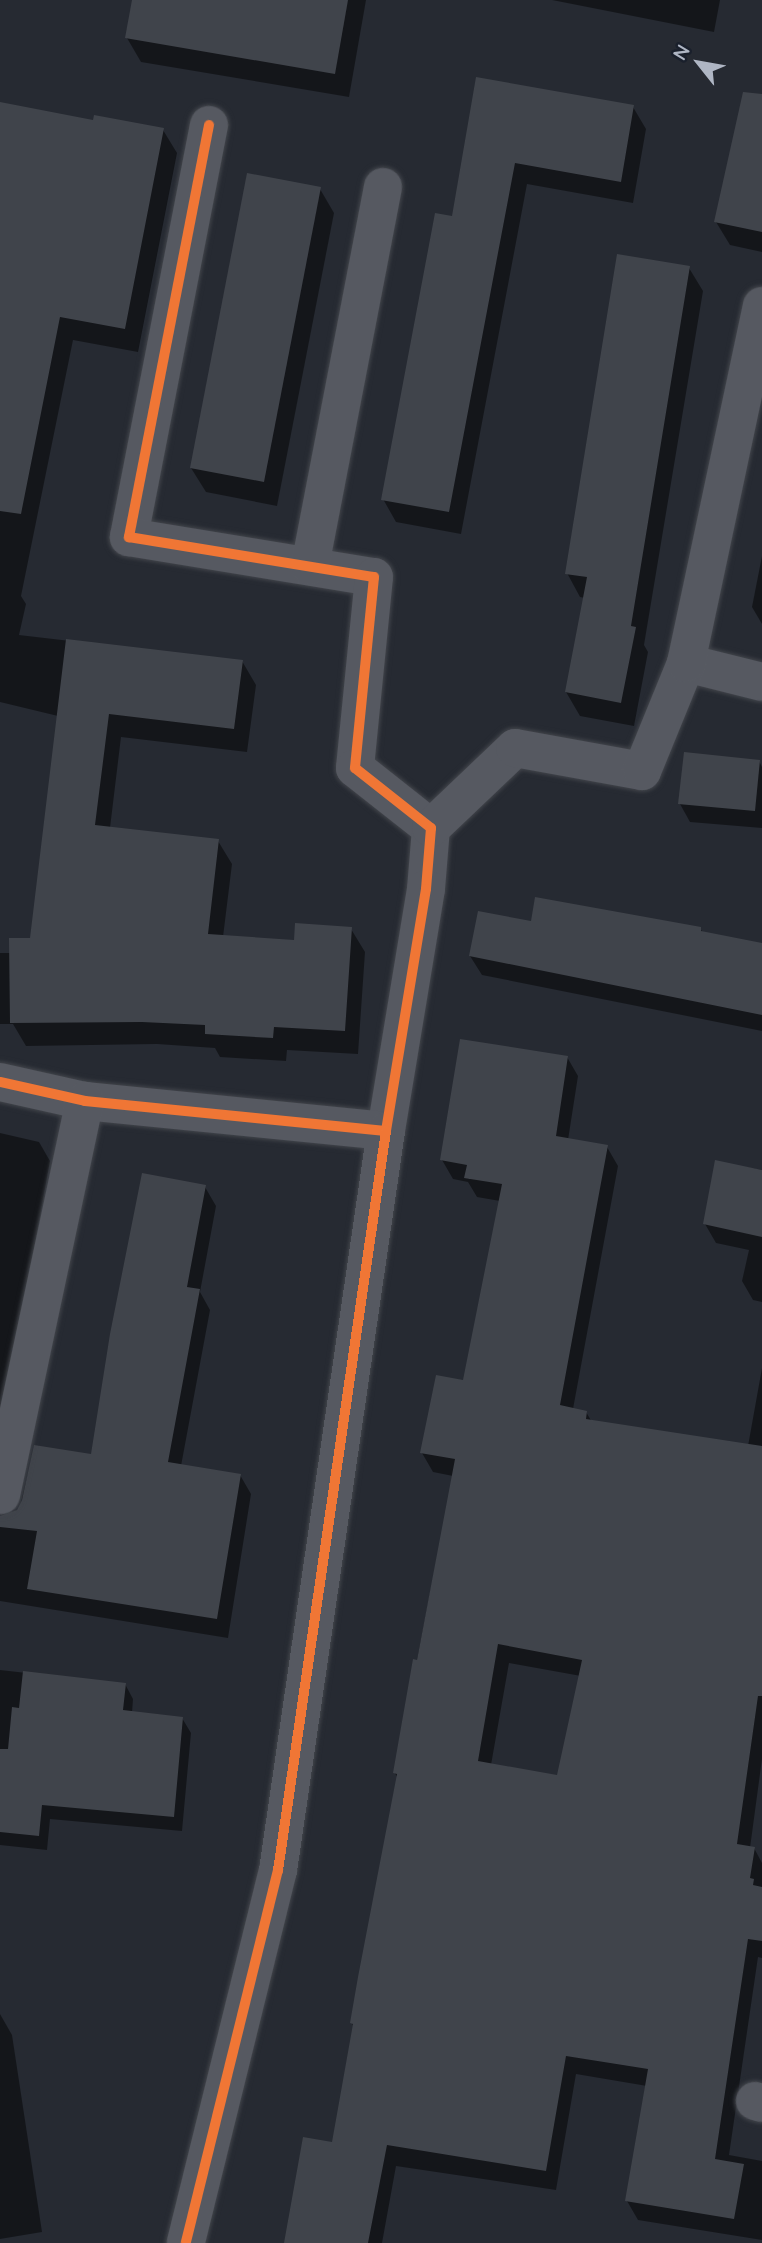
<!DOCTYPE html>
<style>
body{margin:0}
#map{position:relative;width:762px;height:2243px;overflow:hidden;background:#262a32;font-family:Quicksand,sans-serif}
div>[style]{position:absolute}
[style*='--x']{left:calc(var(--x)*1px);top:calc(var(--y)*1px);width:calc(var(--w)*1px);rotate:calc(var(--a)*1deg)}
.shadow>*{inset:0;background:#0007}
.building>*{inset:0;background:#40444b}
.roads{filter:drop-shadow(0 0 2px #42454b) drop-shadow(0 0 2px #42454b)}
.minor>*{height:38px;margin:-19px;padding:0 19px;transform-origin:19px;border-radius:19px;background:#565961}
.cycleway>*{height:10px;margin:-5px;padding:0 5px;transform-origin:5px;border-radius:5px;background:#f07635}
span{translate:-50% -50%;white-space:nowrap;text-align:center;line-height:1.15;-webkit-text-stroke:5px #1a202c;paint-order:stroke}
.north{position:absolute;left:664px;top:28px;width:70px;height:70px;-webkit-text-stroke:5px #1a202c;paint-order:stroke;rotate:301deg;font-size:19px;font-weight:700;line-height:28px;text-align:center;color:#afb6c4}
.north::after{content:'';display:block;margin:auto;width:24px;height:32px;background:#afb6c4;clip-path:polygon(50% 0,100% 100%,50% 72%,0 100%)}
</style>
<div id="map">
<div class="shadow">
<div style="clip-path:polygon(133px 0,366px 0,349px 97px,141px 62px,127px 38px)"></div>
<div style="clip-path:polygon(552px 0,720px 0,714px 32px)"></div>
<div style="clip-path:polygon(477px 79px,633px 107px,646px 129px,633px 203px,527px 184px,461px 534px,396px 522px,383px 499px,453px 218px)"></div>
<div style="clip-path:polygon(0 105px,94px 122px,163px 130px,177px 153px,138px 352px,73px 340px,21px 596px,26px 604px,19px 635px,242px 661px,256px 685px,247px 752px,121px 737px,110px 828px,218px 841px,232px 864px,223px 937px,295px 942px,351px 929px,365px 952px,358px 1054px,287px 1050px,286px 1061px,220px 1057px,215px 1048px,157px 1044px,26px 1046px,13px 1024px,0 1024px,0 953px,11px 953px,31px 939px,58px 716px,0 702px)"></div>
<div style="clip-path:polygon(762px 126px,762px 252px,730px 245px,716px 222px)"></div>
<div style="clip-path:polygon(320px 189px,334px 213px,277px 506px,206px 492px,191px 468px)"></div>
<div style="clip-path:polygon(689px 268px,703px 291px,644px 645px,648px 652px,634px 726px,580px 716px,566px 692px,585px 598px,580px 597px,567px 573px)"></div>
<div style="clip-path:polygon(762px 556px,762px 624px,752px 607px)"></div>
<div style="clip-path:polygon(759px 761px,762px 767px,762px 828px,690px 822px,680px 804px)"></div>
<div style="clip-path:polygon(532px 924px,700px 928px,703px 933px,762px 945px,762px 1031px,482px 975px,470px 956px)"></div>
<div style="clip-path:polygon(evenodd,567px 1057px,578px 1076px,568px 1140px,607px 1147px,618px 1166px,573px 1409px,586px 1412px,592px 1422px,748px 1446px,762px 1368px,762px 1759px,750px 1848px,754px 1848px,762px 1863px,762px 1958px,758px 1957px,729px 2155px,762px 2161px,762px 2240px,638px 2220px,627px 2201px,647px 2086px,576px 2074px,556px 2190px,396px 2166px,382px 2243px,286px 2243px,333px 2144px,354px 2028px,352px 2023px,398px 1779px,395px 1773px,453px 1476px,433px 1472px,422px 1453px,465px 1382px,500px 1201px,477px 1197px,468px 1182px,453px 1179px,442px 1160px,567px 1057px,509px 1663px,581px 1676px,559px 1777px,491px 1765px,509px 1663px)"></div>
<div style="clip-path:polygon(0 1133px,39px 1142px,50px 1161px,0 1438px)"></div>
<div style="clip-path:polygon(716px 1162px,762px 1170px,762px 1302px,753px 1300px,742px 1281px,749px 1250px,716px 1243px,705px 1224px)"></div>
<div style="clip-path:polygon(205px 1187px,216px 1206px,200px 1292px,210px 1310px,181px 1466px,240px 1475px,251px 1494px,228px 1638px,0 1601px,0 1518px,19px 1510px,35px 1447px,93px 1456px)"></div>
<div style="clip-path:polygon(0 1670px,125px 1684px,133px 1699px,132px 1713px,182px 1718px,191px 1733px,182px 1831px,50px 1819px,47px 1850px,0 1845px)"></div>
<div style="clip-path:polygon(0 2014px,12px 2035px,42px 2232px,0 2239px)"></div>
</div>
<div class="building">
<div style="clip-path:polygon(132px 0,348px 0,335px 74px,125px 38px)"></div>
<div style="clip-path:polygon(476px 77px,634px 105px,621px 182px,515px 163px,449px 512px,381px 500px,435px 213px,452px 216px)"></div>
<div style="clip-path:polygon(743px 92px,762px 94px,762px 232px,714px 222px)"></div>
<div style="clip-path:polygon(0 102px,93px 120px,94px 115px,164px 128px,125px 329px,60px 317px,21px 514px,0 511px)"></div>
<div style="clip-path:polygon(247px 173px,321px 187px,264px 482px,190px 468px)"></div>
<div style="clip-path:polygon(617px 254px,690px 266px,631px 626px,636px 627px,621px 703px,565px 692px,587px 577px,565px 574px)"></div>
<div style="clip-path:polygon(66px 639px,243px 660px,234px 729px,109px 714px,95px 825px,219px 839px,208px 934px,294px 940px,295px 923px,352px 927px,345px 1031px,274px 1027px,273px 1038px,205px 1034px,205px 1025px,142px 1022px,10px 1023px,9px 938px,30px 938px)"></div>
<div style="clip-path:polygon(684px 752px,760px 760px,755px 811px,678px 804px)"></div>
<div style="clip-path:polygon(535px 897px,701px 927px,701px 931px,762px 943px,762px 1015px,469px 956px,478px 911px,531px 921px)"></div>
<div style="clip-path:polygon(evenodd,460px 1039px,568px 1056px,556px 1136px,608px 1145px,560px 1405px,587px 1411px,586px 1419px,762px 1446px,762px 1696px,758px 1696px,737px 1844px,755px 1847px,750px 1878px,754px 1879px,753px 1885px,762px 1887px,762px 1941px,748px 1939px,715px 2159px,744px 2164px,734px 2219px,625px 2201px,648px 2069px,566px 2056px,546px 2171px,387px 2145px,368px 2243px,284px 2243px,303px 2137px,332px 2142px,353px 2024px,350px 2023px,358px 1977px,397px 1774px,393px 1773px,413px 1659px,417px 1660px,455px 1459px,420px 1453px,436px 1375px,463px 1380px,502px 1184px,464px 1178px,467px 1165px,440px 1160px,460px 1039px,498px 1644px,582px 1660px,557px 1775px,478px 1761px,498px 1644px)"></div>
<div style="clip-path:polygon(715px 1160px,762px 1170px,762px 1237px,703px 1224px)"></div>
<div style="clip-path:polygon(142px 1173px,206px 1185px,187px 1287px,200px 1289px,168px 1462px,241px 1474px,217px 1619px,27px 1589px,37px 1531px,0 1527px,0 1516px,17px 1510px,22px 1500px,34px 1445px,91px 1454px,110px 1334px)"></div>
<div style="clip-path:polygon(23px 1671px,126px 1683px,123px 1710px,183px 1717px,174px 1817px,42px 1805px,39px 1836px,0 1832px,0 1749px,8px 1749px,12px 1707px,19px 1708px)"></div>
</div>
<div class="roads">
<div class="minor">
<div style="--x:209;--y:125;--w:420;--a:101"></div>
<div style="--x:129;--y:537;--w:248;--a:9.3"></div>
<div style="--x:374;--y:577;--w:192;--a:95.7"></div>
<div style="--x:355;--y:768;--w:97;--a:38.3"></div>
<div style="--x:431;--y:828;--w:61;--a:94.7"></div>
<div style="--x:426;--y:889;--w:245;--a:99.4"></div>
<div style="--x:310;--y:566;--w:386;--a:-79.1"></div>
<div style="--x:686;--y:663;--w:78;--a:14"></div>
<div style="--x:431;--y:828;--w:116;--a:-43.6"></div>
<div style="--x:515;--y:748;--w:129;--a:10.3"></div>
<div style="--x:642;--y:771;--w:117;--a:-67.8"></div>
<div style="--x:686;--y:663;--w:365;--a:-78"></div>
<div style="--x:0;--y:1082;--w:87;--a:12.6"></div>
<div style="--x:85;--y:1101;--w:302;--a:5.7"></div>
<div style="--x:386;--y:1131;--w:747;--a:98.31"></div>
<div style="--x:278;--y:1870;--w:384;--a:103.9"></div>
<div style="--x:1;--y:1495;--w:403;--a:-78"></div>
<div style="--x:755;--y:2101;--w:7;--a:16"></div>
</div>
</div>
<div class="cycleway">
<div style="--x:209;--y:125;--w:420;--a:101"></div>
<div style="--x:129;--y:537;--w:248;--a:9.3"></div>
<div style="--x:374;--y:577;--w:192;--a:95.7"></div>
<div style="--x:355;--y:768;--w:97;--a:38.3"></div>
<div style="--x:431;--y:828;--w:61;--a:94.7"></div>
<div style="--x:426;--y:889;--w:245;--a:99.4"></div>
<div style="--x:0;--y:1082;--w:87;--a:12.6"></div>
<div style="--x:85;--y:1101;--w:302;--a:5.7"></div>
<div style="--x:386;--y:1131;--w:747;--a:98.31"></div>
<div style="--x:278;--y:1870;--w:384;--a:103.9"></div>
</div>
<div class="north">N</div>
</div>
